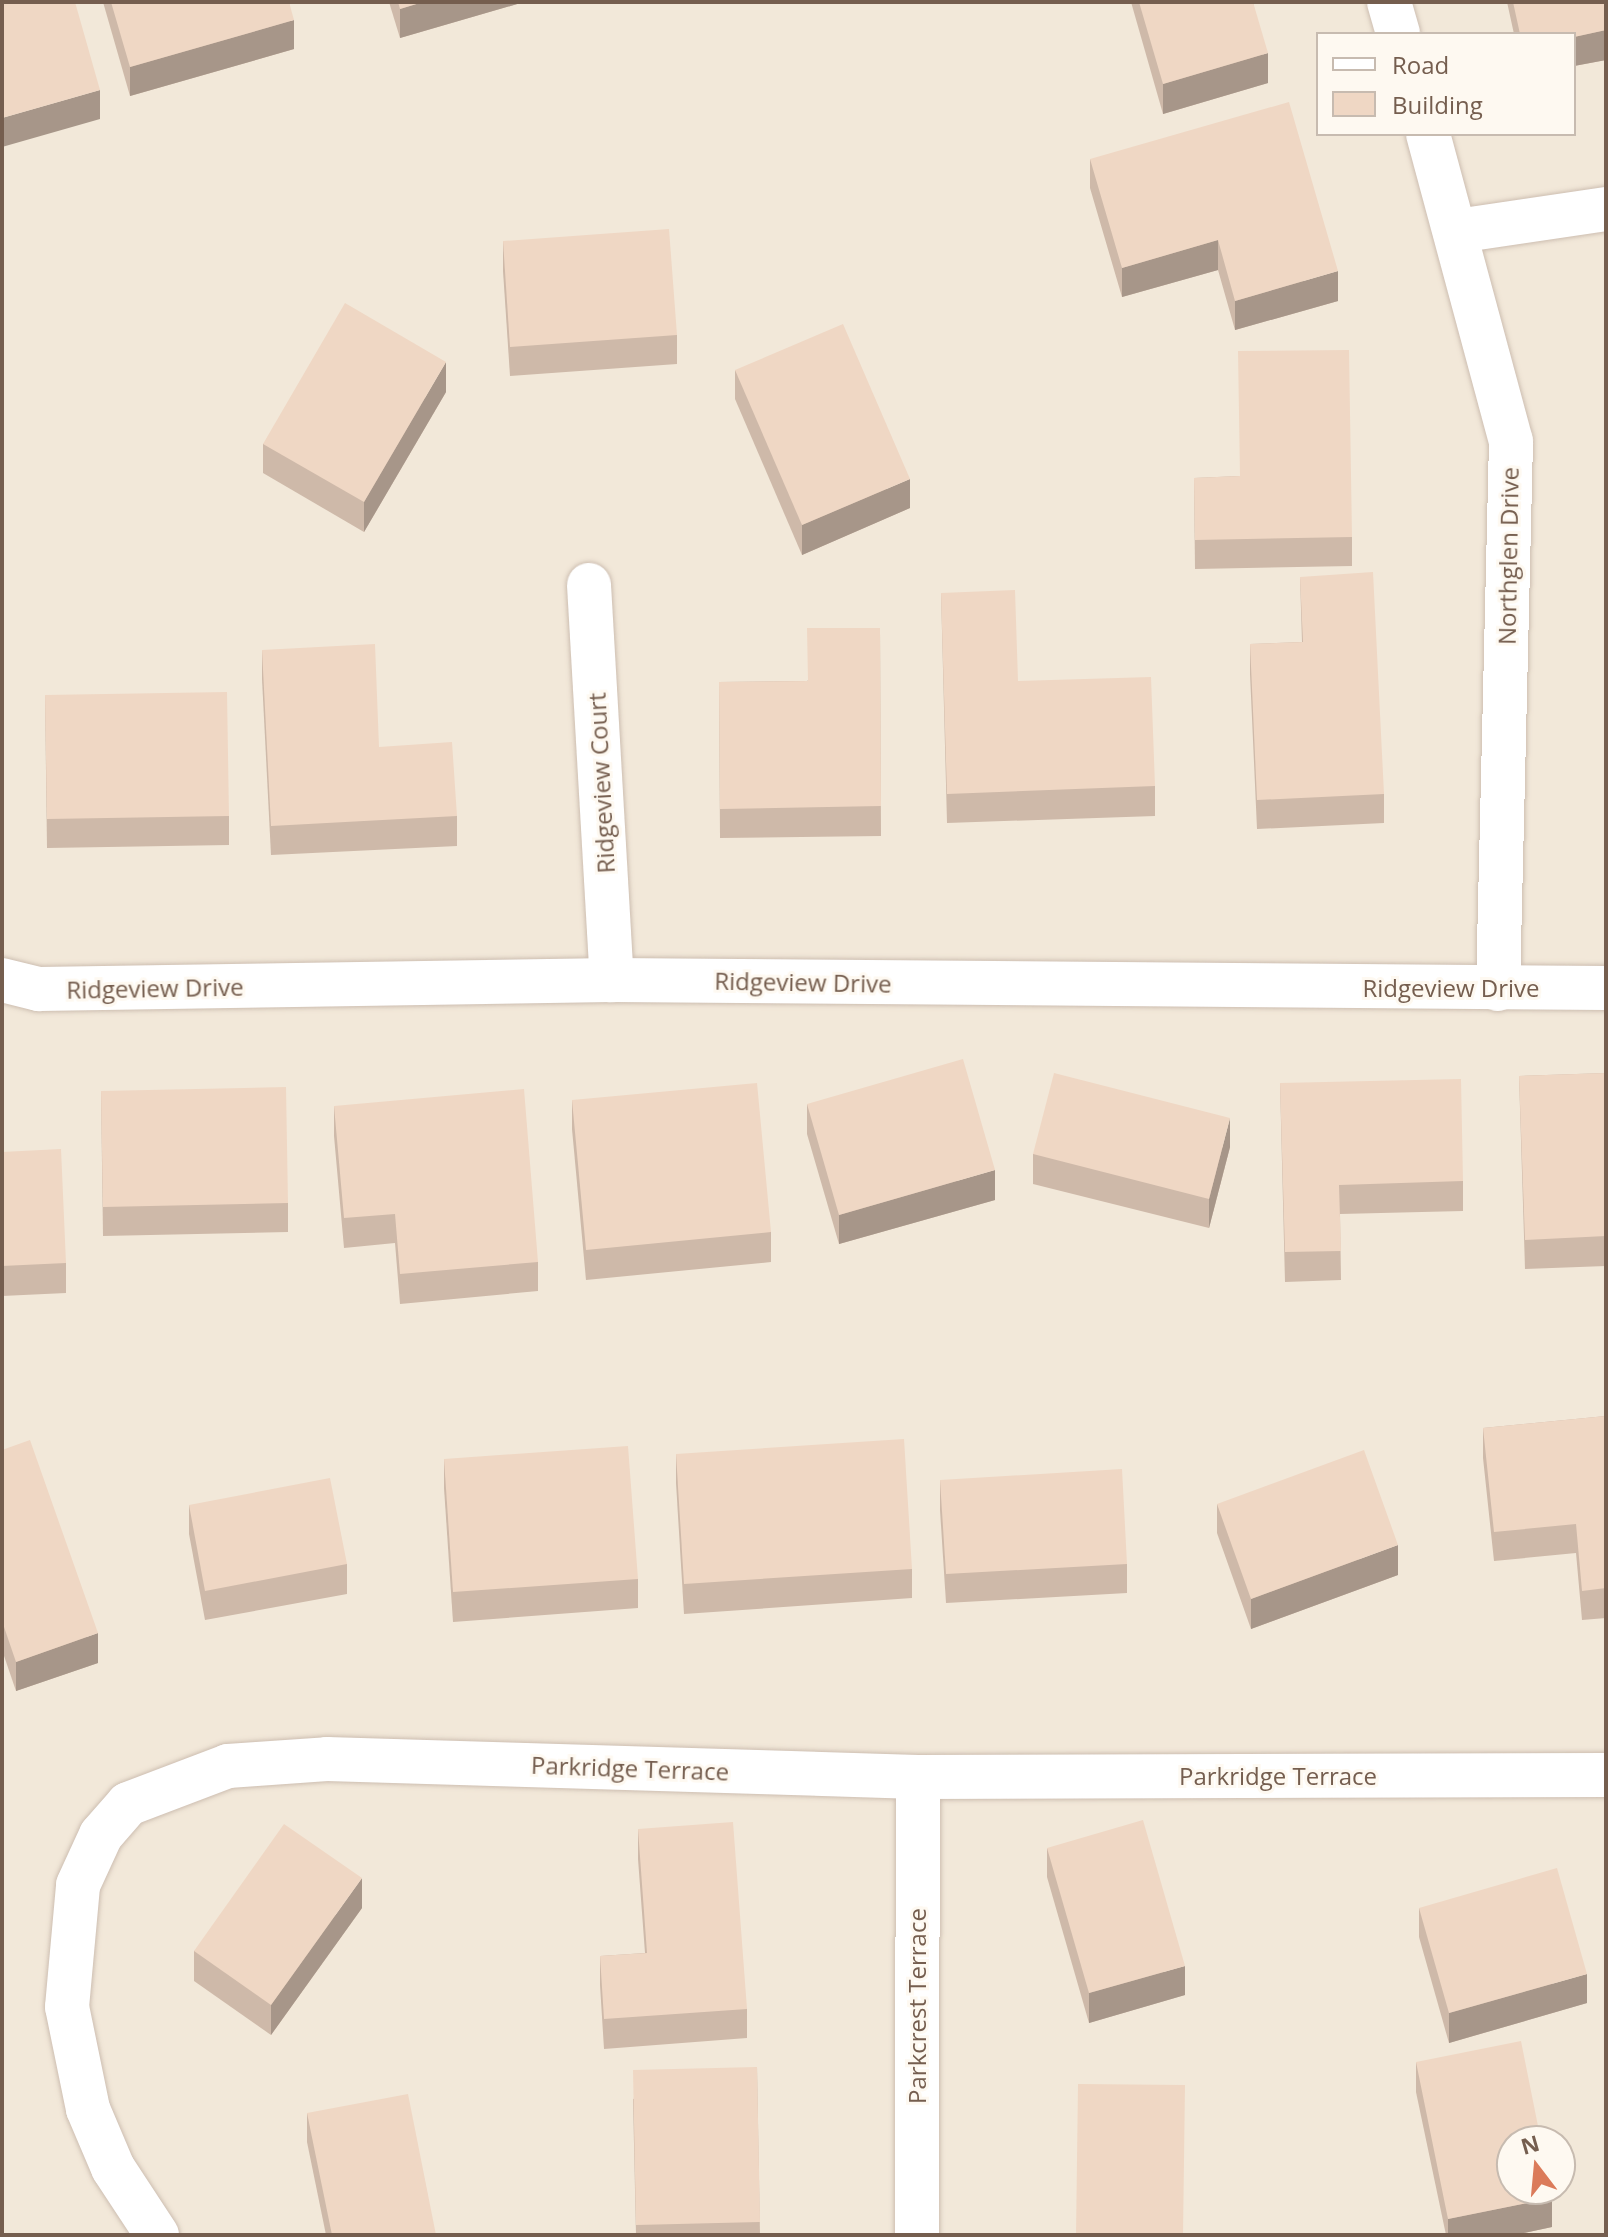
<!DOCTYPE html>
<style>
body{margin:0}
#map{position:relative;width:1608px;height:2237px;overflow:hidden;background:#fbf5eb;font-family:"Open Sans",sans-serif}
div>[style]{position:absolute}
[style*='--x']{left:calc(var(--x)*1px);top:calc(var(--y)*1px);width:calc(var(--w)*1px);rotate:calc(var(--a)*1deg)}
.residential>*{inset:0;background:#f2e8d9}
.roads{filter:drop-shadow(0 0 2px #cdbeb1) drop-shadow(0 0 2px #cdbeb1)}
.minor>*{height:44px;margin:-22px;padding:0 22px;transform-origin:22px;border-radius:22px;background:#fff}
.wall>*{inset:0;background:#ceb9a9}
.shaded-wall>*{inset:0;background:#a79689}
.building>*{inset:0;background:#efd7c4}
span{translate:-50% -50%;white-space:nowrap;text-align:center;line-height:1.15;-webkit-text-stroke:6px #fef9f1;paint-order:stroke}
.street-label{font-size:24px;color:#755e4f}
.frame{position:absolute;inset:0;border:4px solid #755e4f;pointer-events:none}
.legend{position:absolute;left:1316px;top:32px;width:260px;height:104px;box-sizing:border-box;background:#fef9f1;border:2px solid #c7bbb0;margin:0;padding:10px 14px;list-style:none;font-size:24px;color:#755e4f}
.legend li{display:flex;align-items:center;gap:16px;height:40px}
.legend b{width:40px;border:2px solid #c7bbb0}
.north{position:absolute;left:1496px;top:2125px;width:80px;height:80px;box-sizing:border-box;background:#fef9f1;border:2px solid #c7bbb0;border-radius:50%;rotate:344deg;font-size:22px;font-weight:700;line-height:32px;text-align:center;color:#755e4f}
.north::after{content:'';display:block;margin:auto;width:28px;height:36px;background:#db7b5a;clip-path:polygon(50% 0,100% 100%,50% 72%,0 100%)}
</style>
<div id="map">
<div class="residential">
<div style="clip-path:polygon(evenodd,2px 2px,1606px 2px,1606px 2235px,2px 2235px,2px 2px,1318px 34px,1574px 34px,1574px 134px,1318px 134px,1318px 34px,2px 2px,1512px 2141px,1560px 2141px,1560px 2189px,1512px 2189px,1512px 2141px)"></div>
</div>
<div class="roads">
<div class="minor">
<div style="--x:1389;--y:2;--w:33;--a:74"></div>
<div style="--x:1428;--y:134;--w:318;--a:74.9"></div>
<div style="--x:1511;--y:441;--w:548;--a:91.36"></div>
<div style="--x:1457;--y:231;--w:151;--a:-8.4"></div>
<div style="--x:589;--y:585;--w:396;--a:86.7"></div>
<div style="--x:2;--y:980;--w:38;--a:14"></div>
<div style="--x:39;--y:989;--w:573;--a:-0.9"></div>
<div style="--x:612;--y:980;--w:994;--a:0.46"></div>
<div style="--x:157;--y:2235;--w:80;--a:-123.3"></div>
<div style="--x:113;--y:2168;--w:64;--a:-113"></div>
<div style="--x:88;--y:2109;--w:104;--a:-101.6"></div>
<div style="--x:67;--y:2007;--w:122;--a:-84.8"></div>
<div style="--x:78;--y:1885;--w:55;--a:-65.3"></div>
<div style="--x:101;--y:1835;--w:41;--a:-48.9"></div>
<div style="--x:128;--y:1804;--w:107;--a:-20.8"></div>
<div style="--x:228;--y:1766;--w:99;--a:-4"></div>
<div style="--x:327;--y:1759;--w:591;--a:1.74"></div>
<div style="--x:918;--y:1777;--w:688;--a:-0.17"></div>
<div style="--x:917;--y:2235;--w:458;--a:-89.9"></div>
</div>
</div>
<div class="wall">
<div style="clip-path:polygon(103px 2px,289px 2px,294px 49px,130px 96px)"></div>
<div style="clip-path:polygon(389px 2px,524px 2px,400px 38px)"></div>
<div style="clip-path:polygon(1131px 2px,1253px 2px,1268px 83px,1163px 114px)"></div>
<div style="clip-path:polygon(1507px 2px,1606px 2px,1606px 60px,1574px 66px,1574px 34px,1514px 34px)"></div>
<div style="clip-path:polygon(1090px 159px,1338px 301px,1235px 330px,1218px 270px,1122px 297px,1090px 188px)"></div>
<div style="clip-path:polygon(503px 241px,677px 335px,677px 364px,510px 376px,503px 271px)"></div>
<div style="clip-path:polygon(735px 370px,910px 508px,802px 555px,735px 399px)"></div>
<div style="clip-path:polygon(446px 392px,364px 532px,263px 473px,263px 444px)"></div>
<div style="clip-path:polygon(1240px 476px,1352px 537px,1352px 566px,1195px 569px,1194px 478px)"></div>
<div style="clip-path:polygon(1300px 577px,1384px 794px,1384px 823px,1257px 829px,1250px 674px,1250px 644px,1302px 642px)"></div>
<div style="clip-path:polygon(941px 593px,1018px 681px,1155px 786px,1155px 816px,947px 823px)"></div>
<div style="clip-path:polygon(880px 628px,881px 836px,720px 838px,719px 682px,807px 681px)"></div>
<div style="clip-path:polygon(262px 650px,379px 747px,457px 816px,457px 846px,271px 855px,262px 679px)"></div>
<div style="clip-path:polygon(45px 695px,229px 816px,229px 845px,47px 848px)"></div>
<div style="clip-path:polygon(1606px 1073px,1606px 1266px,1525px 1269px,1519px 1076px)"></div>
<div style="clip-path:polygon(1280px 1083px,1463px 1181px,1463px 1211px,1340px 1214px,1341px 1280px,1285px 1282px)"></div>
<div style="clip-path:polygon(101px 1091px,288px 1203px,288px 1232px,103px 1236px)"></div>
<div style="clip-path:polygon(572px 1100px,771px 1232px,771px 1262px,586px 1280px,572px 1129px)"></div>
<div style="clip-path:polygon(807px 1104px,995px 1200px,839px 1244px,807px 1134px)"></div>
<div style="clip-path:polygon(334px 1106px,538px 1262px,538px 1291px,400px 1304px,395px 1243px,344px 1248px,334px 1136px)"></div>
<div style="clip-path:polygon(1230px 1147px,1209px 1228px,1033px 1184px,1033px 1154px)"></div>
<div style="clip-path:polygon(2px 1152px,66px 1263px,66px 1293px,2px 1296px)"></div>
<div style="clip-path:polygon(1606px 1416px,1606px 1618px,1582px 1620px,1576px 1553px,1494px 1561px,1483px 1458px,1483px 1428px)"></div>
<div style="clip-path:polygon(2px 1450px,98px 1663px,16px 1691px,2px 1650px)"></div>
<div style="clip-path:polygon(676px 1454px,912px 1569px,912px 1598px,684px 1614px,676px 1483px)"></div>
<div style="clip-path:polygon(444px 1459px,638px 1579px,638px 1608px,453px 1622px,444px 1488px)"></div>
<div style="clip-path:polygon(940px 1480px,1127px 1564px,1127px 1593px,946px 1603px,940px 1510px)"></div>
<div style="clip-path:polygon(1217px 1504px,1398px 1575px,1251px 1629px,1217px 1533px)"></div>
<div style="clip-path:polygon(189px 1505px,347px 1564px,347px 1594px,205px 1620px,189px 1534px)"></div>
<div style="clip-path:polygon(638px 1829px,747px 2009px,747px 2038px,604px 2049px,600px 1985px,600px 1956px,645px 1953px,638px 1859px)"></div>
<div style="clip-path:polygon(1047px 1848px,1185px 1995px,1089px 2023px,1047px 1877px)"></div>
<div style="clip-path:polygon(362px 1908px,271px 2035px,194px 1981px,194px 1951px)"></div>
<div style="clip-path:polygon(1419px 1908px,1587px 2003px,1449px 2043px,1419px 1937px)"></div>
<div style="clip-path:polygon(1416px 2062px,1552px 2227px,1514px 2235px,1446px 2235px,1416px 2092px)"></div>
<div style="clip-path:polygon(757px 2067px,760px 2235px,636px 2235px,633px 2099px)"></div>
<div style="clip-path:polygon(307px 2113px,436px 2235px,326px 2235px,307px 2142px)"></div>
</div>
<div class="shaded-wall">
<div style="clip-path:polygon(423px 2px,524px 2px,400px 38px,400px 9px)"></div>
<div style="clip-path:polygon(294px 20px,294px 49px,130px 96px,130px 67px)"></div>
<div style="clip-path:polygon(1606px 30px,1606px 60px,1574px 66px,1574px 37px)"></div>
<div style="clip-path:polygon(1268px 53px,1268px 83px,1163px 114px,1163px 84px)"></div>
<div style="clip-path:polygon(100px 90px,100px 119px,2px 147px,2px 118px)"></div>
<div style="clip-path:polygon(1218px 240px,1218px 270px,1122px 297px,1122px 268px)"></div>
<div style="clip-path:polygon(1338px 271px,1338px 301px,1235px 330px,1235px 301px)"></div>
<div style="clip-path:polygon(446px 362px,446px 392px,364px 532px,364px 502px)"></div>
<div style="clip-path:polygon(910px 479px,910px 508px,802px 555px,802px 525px)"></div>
<div style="clip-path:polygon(1230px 1118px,1230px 1147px,1209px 1228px,1209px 1199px)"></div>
<div style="clip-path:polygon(995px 1170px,995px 1200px,839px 1244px,839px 1215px)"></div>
<div style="clip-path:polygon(1398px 1545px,1398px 1575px,1251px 1629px,1251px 1599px)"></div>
<div style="clip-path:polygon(98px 1633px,98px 1663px,16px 1691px,16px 1662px)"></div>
<div style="clip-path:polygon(362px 1878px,362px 1908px,271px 2035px,271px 2005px)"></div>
<div style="clip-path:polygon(1185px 1966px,1185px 1995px,1089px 2023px,1089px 1993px)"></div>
<div style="clip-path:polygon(1587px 1974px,1587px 2003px,1449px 2043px,1449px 2013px)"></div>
<div style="clip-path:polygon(1552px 2198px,1552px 2227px,1514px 2235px,1448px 2235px,1448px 2219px)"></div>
</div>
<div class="building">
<div style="clip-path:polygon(2px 2px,75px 2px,100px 90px,2px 118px)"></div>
<div style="clip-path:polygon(111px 2px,289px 2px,294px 20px,130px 67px)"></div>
<div style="clip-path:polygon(398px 2px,423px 2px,400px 9px)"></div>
<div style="clip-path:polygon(1139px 2px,1253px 2px,1268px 53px,1163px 84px)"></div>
<div style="clip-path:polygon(1513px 2px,1606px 2px,1606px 30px,1574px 37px,1574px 34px,1520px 34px)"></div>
<div style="clip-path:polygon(1289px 102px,1338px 271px,1235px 301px,1218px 240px,1122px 268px,1090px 159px)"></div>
<div style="clip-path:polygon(669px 229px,677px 335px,510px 347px,503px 241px)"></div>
<div style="clip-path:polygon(345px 303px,446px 362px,364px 502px,263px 444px)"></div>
<div style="clip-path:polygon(843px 324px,910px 479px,802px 525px,735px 370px)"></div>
<div style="clip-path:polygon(1349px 350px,1352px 537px,1195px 540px,1194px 478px,1240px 476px,1238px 351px)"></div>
<div style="clip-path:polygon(1373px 572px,1384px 794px,1257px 800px,1250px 644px,1303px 642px,1300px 577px)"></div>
<div style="clip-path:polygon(1015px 590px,1018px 681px,1151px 677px,1155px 786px,947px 794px,941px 593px)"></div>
<div style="clip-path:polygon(807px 628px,880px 628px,881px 806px,720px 809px,719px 682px,808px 681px)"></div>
<div style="clip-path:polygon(375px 644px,379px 747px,452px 742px,457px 816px,271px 826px,262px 650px)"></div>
<div style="clip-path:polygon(227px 692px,229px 816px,47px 819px,45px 695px)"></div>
<div style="clip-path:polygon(963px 1059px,995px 1170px,839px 1215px,807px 1104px)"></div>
<div style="clip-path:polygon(1054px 1073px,1230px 1118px,1209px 1199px,1033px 1154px)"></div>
<div style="clip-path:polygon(1606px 1073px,1606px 1236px,1525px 1240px,1519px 1076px)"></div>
<div style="clip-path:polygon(1461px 1079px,1463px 1181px,1339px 1185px,1341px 1251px,1285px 1252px,1280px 1083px)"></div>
<div style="clip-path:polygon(757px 1083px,771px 1232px,586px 1250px,572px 1100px)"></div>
<div style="clip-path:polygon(286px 1087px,288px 1203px,103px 1207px,101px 1091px)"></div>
<div style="clip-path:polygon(524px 1089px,538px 1262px,400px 1274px,395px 1214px,344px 1218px,334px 1106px)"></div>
<div style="clip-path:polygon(61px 1149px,66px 1263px,2px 1266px,2px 1152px)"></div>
<div style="clip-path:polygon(1606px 1416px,1606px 1588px,1582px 1591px,1576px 1524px,1494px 1532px,1483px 1428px)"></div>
<div style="clip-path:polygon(904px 1439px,912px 1569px,684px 1584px,676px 1454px)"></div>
<div style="clip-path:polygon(30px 1440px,98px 1633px,16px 1662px,2px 1621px,2px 1450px)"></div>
<div style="clip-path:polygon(628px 1446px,638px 1579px,453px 1592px,444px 1459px)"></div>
<div style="clip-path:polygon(1364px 1450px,1398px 1545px,1251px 1599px,1217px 1504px)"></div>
<div style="clip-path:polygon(1122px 1469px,1127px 1564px,946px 1574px,940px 1480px)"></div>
<div style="clip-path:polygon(330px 1478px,347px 1564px,205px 1591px,189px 1505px)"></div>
<div style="clip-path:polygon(1143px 1820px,1185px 1966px,1089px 1993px,1047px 1848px)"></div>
<div style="clip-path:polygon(733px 1822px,747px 2009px,604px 2019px,600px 1956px,647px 1953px,638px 1829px)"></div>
<div style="clip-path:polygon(284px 1824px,362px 1878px,271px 2005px,194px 1951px)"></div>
<div style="clip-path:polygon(1557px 1868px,1587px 1974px,1449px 2013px,1419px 1908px)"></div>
<div style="clip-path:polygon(1521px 2041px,1541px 2141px,1512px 2141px,1512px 2189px,1551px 2189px,1552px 2198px,1448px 2219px,1416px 2062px)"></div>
<div style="clip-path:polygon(757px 2067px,760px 2222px,636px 2225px,633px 2070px)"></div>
<div style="clip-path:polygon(1078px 2084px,1185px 2085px,1183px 2235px,1076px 2235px)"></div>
<div style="clip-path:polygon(408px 2094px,436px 2235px,332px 2235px,307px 2113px)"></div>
</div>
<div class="street-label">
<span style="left:1508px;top:556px;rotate:-89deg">Northglen Drive</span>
<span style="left:601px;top:783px;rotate:-93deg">Ridgeview Court</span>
<span style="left:803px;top:982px;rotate:1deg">Ridgeview Drive</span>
<span style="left:155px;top:988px;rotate:-1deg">Ridgeview Drive</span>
<span style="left:1451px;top:988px">Ridgeview Drive</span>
<span style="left:630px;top:1768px;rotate:2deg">Parkridge Terrace</span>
<span style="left:1278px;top:1776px">Parkridge Terrace</span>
<span style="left:917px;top:2006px;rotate:-90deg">Parkcrest Terrace</span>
</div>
<div class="frame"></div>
<ul class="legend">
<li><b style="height:10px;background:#fff"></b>Road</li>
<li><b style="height:22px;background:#efd7c4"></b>Building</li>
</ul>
<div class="north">N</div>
</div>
